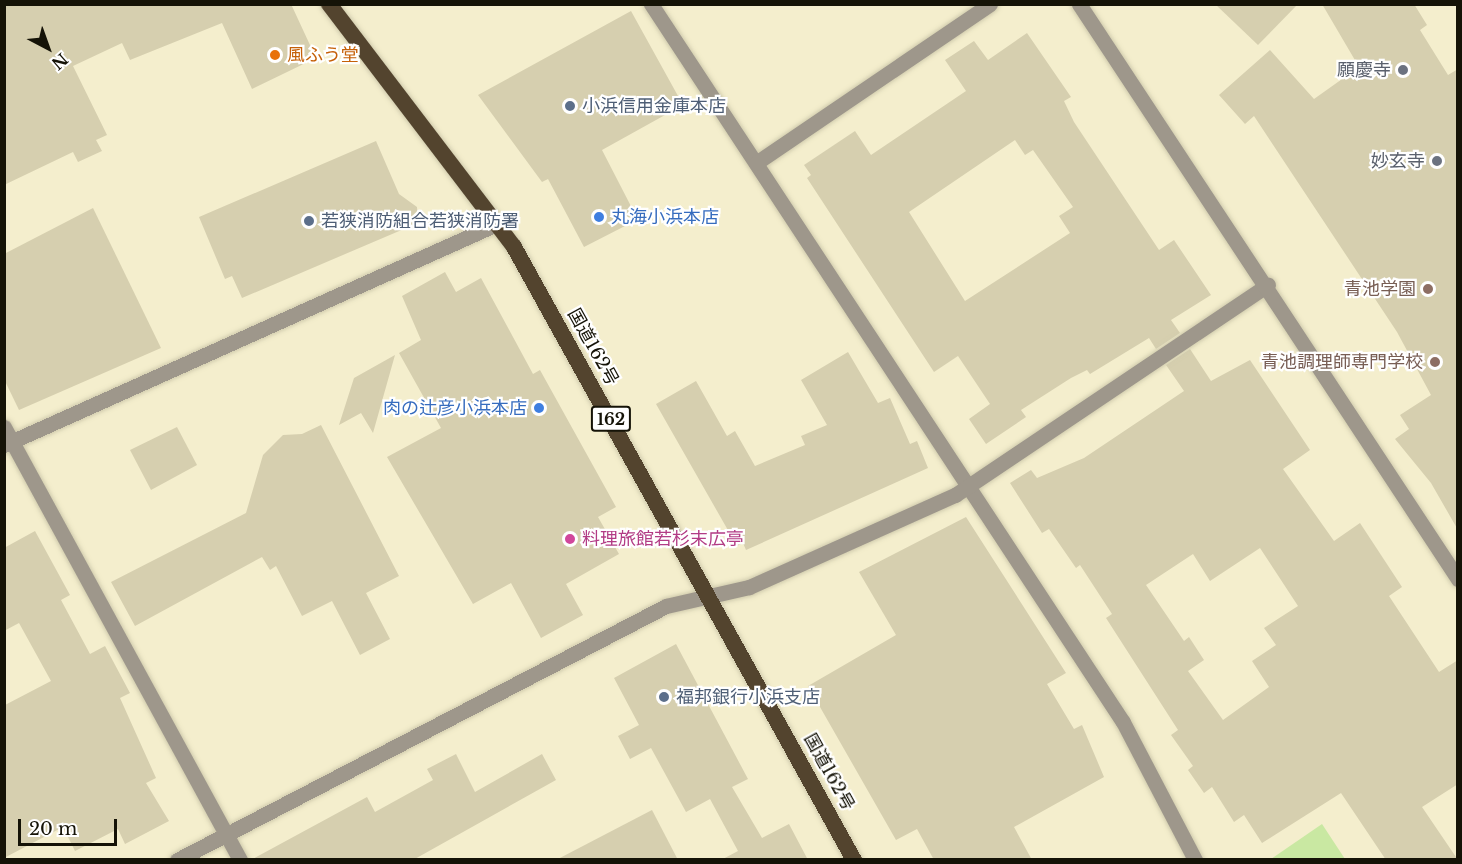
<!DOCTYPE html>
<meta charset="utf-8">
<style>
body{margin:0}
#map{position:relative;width:1462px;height:864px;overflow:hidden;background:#f4eecd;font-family:"Libre Baskerville","Noto Sans JP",serif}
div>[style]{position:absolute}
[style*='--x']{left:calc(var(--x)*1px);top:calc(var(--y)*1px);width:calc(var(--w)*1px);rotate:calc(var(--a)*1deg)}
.green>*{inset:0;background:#c9e8a2}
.building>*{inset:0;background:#d6cfaf}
.roads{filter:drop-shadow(0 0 2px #d0cbad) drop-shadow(0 0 2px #d0cbad)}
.minor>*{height:15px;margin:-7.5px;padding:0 7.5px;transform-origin:7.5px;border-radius:7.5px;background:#9e978b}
.tertiary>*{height:15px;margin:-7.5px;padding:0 7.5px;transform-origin:7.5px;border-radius:7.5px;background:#9e978b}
.trunk>*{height:16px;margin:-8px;padding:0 8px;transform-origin:8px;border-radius:8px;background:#53442e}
.dots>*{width:16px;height:16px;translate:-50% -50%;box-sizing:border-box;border:3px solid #fff;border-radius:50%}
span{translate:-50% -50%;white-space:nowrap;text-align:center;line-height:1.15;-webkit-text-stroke:4.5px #fff;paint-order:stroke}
.shield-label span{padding:2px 4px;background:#fff;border:2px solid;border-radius:4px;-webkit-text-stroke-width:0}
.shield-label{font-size:16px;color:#151307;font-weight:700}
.food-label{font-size:18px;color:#c56008}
.left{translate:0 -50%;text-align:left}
.worship-label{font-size:18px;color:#5b616d}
.right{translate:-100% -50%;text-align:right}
.service-label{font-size:18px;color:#4e5e75}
.shop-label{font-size:18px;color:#366cbe}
.education-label{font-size:18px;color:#785e54}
.street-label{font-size:18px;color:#151307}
.hotel-label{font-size:18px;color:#b23c85}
.frame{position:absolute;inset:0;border:6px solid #151307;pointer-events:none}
.north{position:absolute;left:18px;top:18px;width:60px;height:60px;-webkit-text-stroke:4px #fff;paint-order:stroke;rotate:139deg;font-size:16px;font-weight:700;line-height:24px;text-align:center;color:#151307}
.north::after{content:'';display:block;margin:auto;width:21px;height:27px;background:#151307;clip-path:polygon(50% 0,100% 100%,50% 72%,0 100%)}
.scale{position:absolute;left:18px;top:819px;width:99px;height:27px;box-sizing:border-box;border:3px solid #151307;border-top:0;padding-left:8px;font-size:18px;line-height:21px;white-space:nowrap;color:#151307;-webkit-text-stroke:4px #fff;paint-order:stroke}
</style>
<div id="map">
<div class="green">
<div style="clip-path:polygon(1322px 824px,1345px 859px,1271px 859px)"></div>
</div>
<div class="building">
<div style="clip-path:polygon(4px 4px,291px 4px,316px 58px,252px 89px,222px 23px,130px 60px,122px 43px,73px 66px,107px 135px,96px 140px,102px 151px,78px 162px,73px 152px,4px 185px)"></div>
<div style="clip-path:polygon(1215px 4px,1298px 4px,1258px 45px)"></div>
<div style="clip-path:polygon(1322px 4px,1414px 4px,1427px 25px,1420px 30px,1448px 75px,1458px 69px,1458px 530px,1431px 483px,1395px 439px,1409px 429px,1400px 415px,1431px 395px,1397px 332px,1254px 116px,1245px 124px,1219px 95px,1270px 50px,1314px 99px,1359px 67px)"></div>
<div style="clip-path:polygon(631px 11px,683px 105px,602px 150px,635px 214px,622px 221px,625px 226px,584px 247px,548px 179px,542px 182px,478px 95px)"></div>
<div style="clip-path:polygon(evenodd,1027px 33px,1071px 97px,1064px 101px,1074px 122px,1159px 250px,1174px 240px,1211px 295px,1171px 320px,1180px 333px,1156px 349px,1149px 338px,1090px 374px,1087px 370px,1071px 378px,1021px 410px,1026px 417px,986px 444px,969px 419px,990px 404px,958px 356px,934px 372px,807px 178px,811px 175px,804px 165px,855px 131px,871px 155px,966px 91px,945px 60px,974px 41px,988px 60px,1027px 33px,1015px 140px,1025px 155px,1033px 150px,1073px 207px,1059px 216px,1070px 233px,965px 301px,909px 212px,1015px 140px)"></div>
<div style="clip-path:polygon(376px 141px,399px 194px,417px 207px,418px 223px,242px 298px,232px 276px,225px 279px,199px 217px)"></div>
<div style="clip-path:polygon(93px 208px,161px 348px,19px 410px,4px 379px,4px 254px)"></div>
<div style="clip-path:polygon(445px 272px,456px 292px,481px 278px,533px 374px,540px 370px,616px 507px,598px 517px,619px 554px,566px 584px,583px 615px,541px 638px,511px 583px,473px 604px,387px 457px,441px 428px,399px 353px,421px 340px,402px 296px)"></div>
<div style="clip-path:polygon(evenodd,1190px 349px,1211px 381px,1250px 360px,1310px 450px,1283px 469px,1334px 541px,1360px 523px,1402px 587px,1389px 596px,1439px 672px,1458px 660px,1458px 784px,1422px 807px,1458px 860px,1386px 860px,1341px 793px,1262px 843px,1244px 815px,1234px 822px,1212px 787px,1204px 793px,1188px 770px,1193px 766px,1171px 735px,1178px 730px,1106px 618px,1112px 614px,1080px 565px,1076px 568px,1049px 529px,1042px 533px,1010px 483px,1031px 470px,1037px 478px,1084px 458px,1184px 391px,1166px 365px,1190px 349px,1260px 548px,1298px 606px,1264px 628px,1276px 645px,1252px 661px,1269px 687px,1223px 720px,1188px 671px,1204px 660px,1189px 637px,1184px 641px,1146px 585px,1193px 554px,1210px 581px,1260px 548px)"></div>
<div style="clip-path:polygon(848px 352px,878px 403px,890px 398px,910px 444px,917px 441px,928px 468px,746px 550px,743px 543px,737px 546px,656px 404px,696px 381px,727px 436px,735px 431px,755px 466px,805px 445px,801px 436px,827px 425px,801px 380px)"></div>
<div style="clip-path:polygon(395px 355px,373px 433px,361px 413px,339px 425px,354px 378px)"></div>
<div style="clip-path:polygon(321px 425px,399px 576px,366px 593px,390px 639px,360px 655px,332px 601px,302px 616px,276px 566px,270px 570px,262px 557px,135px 626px,111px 582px,246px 513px,263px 455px,283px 435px,302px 434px)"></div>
<div style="clip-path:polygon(177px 427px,197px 465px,151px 490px,130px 450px)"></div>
<div style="clip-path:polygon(966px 517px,1066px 673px,1047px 684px,1074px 729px,1082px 725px,1104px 777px,1014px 827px,1032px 860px,934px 860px,917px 829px,896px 840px,808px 686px,896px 635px,859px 572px)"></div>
<div style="clip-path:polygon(35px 531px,70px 595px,61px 600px,90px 654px,105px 646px,130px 693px,120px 698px,156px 778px,146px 783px,169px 821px,125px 844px,118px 829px,75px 851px,63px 827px,4px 858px,5px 705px,51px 681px,19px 623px,4px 631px,4px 548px)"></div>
<div style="clip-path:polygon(676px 644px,748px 779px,732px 787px,762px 838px,789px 824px,808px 860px,721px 860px,738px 851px,710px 799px,686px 812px,651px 748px,630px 759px,618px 736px,639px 725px,614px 678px)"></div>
<div style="clip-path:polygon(456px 754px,475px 792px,542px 754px,556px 780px,413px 860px,251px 860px,367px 797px,375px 812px,433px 780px,427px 769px)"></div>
<div style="clip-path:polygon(652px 810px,678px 860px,556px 860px)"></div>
</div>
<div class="roads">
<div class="minor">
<div style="--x:651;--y:4;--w:859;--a:56.68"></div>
<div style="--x:1123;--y:722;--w:156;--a:62.4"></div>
<div style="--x:756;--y:163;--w:283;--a:-34.2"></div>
<div style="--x:4;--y:427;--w:493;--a:61.4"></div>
<div style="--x:4;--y:445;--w:543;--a:-24.16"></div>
<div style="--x:177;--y:860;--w:551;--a:-27.45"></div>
<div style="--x:666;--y:606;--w:85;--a:-12.9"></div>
<div style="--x:749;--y:587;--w:226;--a:-24.1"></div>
<div style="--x:955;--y:495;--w:377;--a:-33.9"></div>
</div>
<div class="tertiary">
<div style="--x:1079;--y:4;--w:689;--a:56.61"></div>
</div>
<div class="trunk">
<div style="--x:329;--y:4;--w:305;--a:52.7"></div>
<div style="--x:514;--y:247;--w:701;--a:60.99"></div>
</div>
</div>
<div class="dots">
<div style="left:275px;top:55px;background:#e8710a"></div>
<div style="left:1403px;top:70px;background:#6b7280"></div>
<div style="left:570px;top:106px;background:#5c6f8a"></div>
<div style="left:1437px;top:161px;background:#6b7280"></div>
<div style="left:599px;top:217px;background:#3f7fe0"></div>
<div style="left:309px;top:221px;background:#5c6f8a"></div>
<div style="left:1428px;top:289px;background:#8d6e63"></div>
<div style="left:1435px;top:362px;background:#8d6e63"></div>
<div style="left:539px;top:408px;background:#3f7fe0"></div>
<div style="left:570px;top:539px;background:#d1479c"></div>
<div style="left:664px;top:697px;background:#5c6f8a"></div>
</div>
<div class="shield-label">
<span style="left:611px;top:419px">162</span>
</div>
<div class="food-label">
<span class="left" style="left:287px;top:55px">風ふう堂</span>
</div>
<div class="worship-label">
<span class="right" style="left:1391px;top:70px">願慶寺</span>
<span class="right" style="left:1425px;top:161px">妙玄寺</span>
</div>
<div class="service-label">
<span class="left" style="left:582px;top:106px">小浜信用金庫本店</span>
<span class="left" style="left:321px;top:221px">若狭消防組合若狭消防署</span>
<span class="left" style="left:676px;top:697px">福邦銀行小浜支店</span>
</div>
<div class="shop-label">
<span class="left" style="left:611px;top:217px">丸海小浜本店</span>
<span class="right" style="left:527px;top:408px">肉の辻彦小浜本店</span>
</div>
<div class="education-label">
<span class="right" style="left:1416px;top:289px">青池学園</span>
<span class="right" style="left:1423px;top:362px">青池調理師専門学校</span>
</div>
<div class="street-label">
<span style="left:593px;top:347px;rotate:61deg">国道162号</span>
<span style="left:829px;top:772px;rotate:61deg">国道162号</span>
</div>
<div class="hotel-label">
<span class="left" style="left:582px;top:539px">料理旅館若杉末広亭</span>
</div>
<div class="frame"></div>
<div class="north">N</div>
<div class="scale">20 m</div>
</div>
